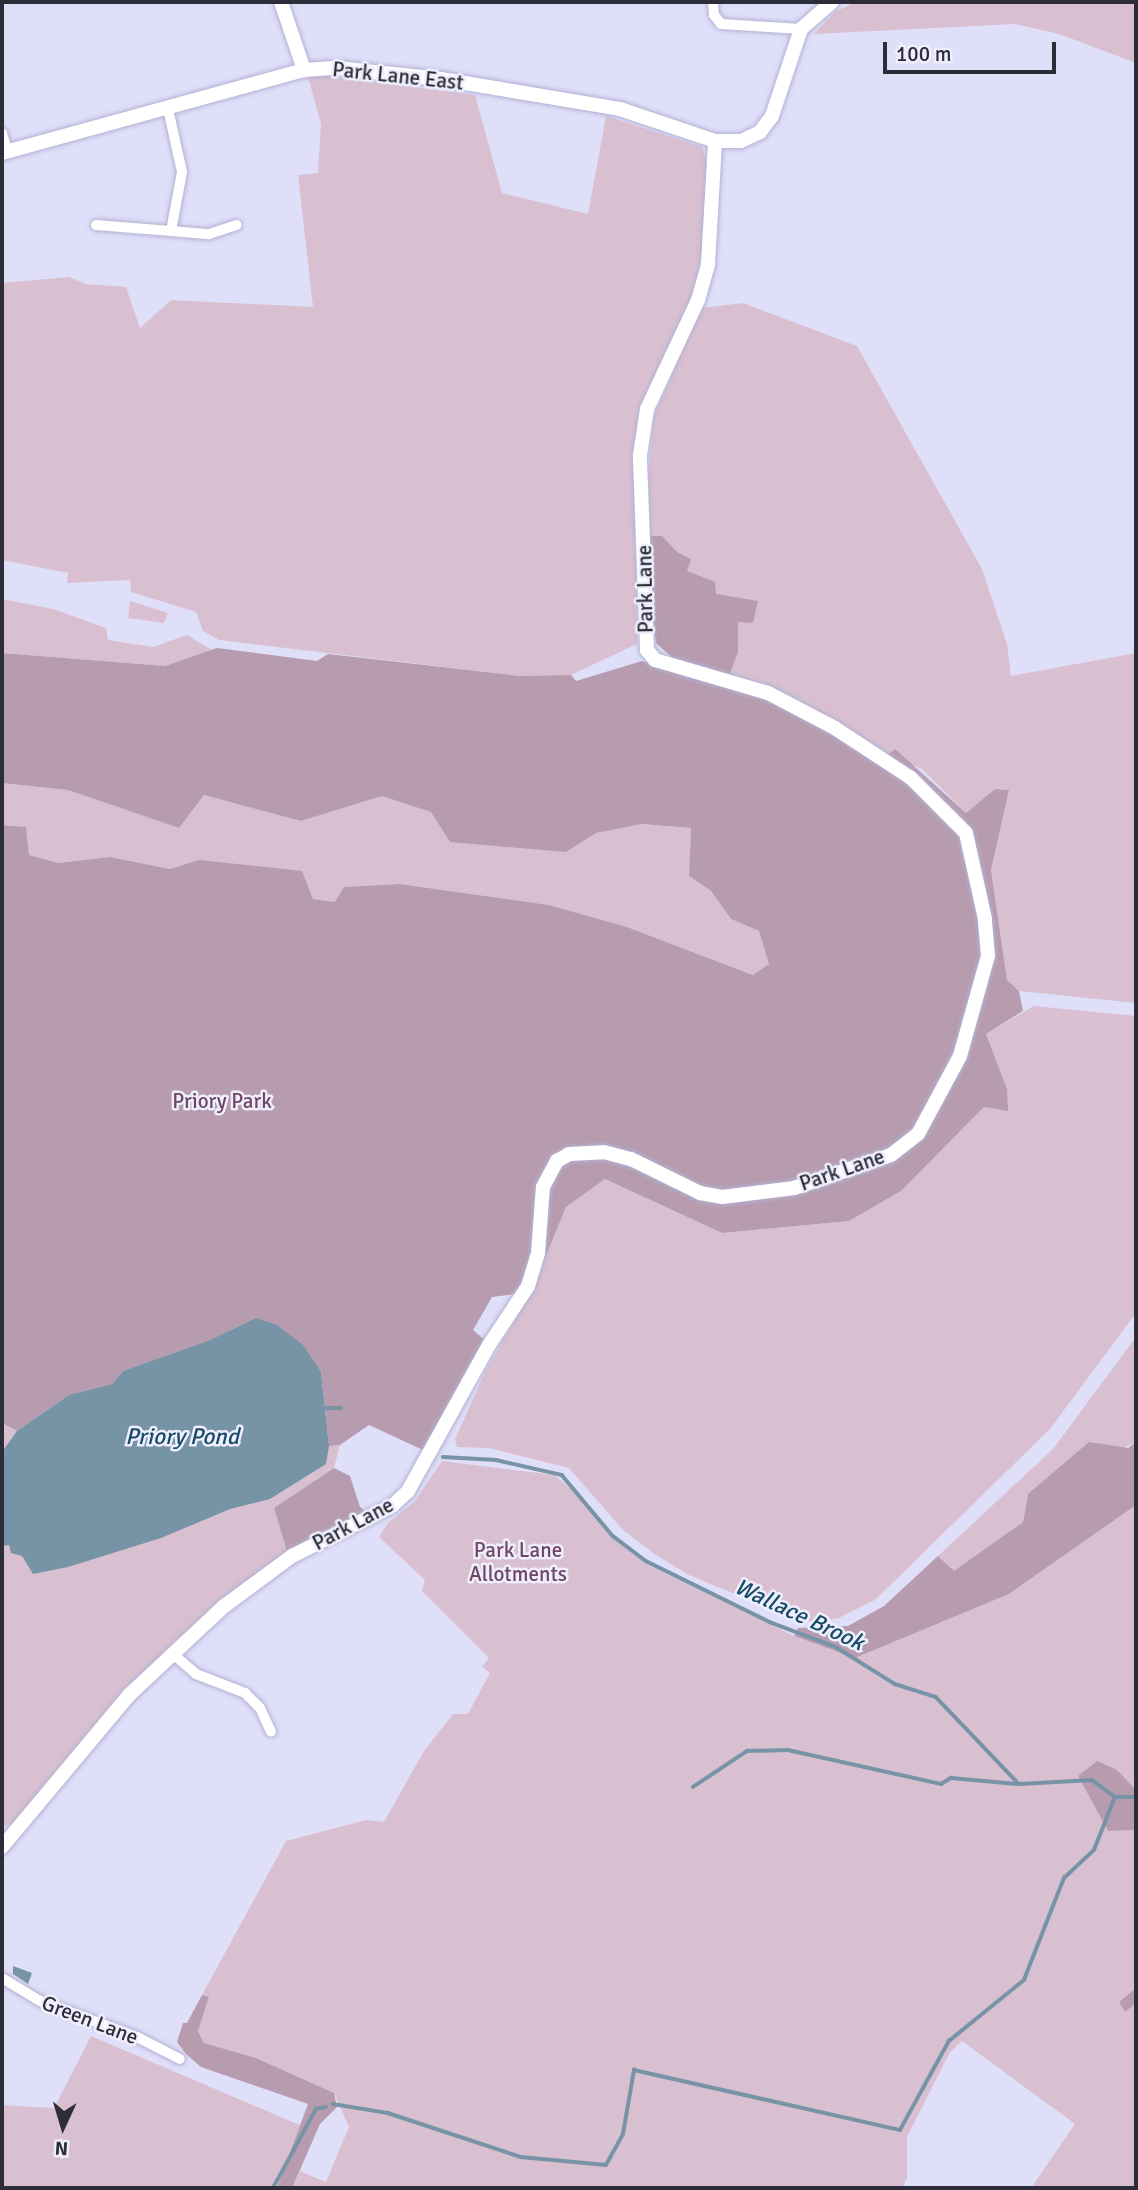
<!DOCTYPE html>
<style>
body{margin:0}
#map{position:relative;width:1138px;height:2190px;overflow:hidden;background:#e0dffa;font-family:Signika,sans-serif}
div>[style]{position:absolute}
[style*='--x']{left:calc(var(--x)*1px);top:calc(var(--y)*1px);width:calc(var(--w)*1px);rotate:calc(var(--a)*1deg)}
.green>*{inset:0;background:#d9c0d1}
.forest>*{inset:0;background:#b79bae}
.water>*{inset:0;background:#7793a6}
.stream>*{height:3.5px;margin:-1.75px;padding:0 1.75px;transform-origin:1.75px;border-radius:1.75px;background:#7793a6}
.roads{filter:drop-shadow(0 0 2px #b3b1d2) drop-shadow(0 0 2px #b3b1d2)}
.street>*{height:10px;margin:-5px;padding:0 5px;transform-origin:5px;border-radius:5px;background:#fff}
.secondary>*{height:14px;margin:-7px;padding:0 7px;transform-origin:7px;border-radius:7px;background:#fff}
span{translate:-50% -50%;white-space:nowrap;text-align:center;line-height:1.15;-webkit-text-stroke:5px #eeeefc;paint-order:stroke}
.street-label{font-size:21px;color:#2d2d39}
.park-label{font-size:21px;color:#704664}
.water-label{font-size:23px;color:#174b67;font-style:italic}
.frame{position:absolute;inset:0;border:4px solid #2d2d39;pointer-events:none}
.north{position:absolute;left:28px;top:2092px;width:70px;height:70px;-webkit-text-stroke:5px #eeeefc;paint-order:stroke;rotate:184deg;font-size:19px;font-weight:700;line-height:28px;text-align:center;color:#2d2d39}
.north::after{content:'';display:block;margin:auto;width:24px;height:32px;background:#2d2d39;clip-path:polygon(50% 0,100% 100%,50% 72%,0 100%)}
.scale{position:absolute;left:883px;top:42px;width:173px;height:32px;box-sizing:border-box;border:4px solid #2d2d39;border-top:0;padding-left:9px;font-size:21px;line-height:24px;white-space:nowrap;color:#2d2d39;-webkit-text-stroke:5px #eeeefc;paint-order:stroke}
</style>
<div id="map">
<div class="green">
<div style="clip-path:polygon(855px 2px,1136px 2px,1136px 63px,1059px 34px,1015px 24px,814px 34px,835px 12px)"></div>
<div style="clip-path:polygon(324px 76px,475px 95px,502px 193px,588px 214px,606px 116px,702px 147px,708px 166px,702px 252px,694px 292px,639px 408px,634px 461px,637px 644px,571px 675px,520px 676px,219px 640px,203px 631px,196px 612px,131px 592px,130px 580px,67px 583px,68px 573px,2px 560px,2px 283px,69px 277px,86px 284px,126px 287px,140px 328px,171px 300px,313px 307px,298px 175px,318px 173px,321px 124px,308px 77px)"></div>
<div style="clip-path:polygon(743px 303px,857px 346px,982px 569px,1007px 644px,1011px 676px,1136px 653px,1136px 1003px,1019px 991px,1007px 980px,991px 870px,1009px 790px,995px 789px,966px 813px,922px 769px,888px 755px,832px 718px,717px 673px,656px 643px,648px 573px,649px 467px,654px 416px,701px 308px)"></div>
<div style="clip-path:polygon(2px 599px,53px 609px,106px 628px,108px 640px,153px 647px,187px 635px,212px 650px,165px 666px,2px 653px)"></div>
<div style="clip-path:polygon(130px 601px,168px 613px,164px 623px,128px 618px)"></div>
<div style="clip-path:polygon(2px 783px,68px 790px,179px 828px,204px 795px,301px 821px,382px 796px,565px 852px,596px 833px,642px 824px,691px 828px,689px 876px,711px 891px,731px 919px,759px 931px,769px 964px,754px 975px,627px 927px,549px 905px,400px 884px,344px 887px,336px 902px,313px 899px,200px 860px,170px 869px,110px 857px,58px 863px,29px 855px,26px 827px,2px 825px)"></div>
<div style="clip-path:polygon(1034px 1006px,1136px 1016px,1136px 1313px,1050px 1429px,875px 1600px,839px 1618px,812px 1622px,790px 1617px,689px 1575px,653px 1553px,623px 1530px,569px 1468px,489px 1448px,457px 1447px,455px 1439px,486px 1370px,531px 1292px,566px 1207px,605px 1179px,722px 1233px,849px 1221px,901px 1191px,984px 1107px,1007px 1089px,986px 1034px)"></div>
<div style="clip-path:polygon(256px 1318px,322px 1408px,329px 1446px,340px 1445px,334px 1468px,274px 1508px,288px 1555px,167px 1650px,16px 1823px,2px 1826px,2px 1423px,17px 1431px,69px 1395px,112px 1384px,123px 1371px)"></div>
<div style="clip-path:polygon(1136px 1337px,1136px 1442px,1028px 1494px,1023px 1522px,954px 1572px,938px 1556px,1053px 1449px)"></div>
<div style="clip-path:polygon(442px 1461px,555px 1475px,585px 1502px,613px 1538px,645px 1563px,794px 1636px,855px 1658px,1009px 1594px,1136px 1505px,1136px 1790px,1117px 1770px,1078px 1776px,1108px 1831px,1136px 1830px,1136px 1988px,1119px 2002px,1125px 2011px,1136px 2003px,1136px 2188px,1031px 2188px,1075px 2124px,962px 2041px,950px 2052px,907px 2137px,907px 2178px,902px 2188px,292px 2188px,300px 2171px,326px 2182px,349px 2127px,334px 2093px,256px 2058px,204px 2043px,198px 2031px,209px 1998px,202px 1995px,286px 1841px,366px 1820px,384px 1822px,424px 1751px,453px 1714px,468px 1714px,490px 1673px,482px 1667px,489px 1658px,422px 1591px,425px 1580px,379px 1537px,388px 1523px,415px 1501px)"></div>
<div style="clip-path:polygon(91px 2036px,302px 2126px,277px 2188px,2px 2188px,2px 2105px,54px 2108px)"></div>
</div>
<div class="forest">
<div style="clip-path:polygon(651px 536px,662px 536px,677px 552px,691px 559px,687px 571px,715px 582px,716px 594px,758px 601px,753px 623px,738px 622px,738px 652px,729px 676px,678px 663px,656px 643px,648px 573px)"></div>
<div style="clip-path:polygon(217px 648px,317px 661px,328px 654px,520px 676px,571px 675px,576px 681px,642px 661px,755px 692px,832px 732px,879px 763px,895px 749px,966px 813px,995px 789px,1009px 790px,991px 870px,1007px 980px,1019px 991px,1023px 1011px,986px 1034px,1007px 1089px,1008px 1111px,984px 1107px,901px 1191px,849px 1221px,722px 1233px,605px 1179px,566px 1207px,531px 1292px,492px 1297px,473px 1330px,486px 1341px,425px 1451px,369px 1425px,340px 1445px,329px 1446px,321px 1372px,256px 1318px,210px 1340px,123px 1371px,112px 1384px,69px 1395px,17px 1431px,2px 1423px,2px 825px,26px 827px,29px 855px,58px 863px,110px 857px,170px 869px,199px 860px,302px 871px,313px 899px,335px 902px,344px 887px,400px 884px,549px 905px,627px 927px,753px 975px,769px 964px,759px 931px,731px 919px,711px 891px,689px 876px,691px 828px,642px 824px,596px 833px,566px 852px,450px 842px,431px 812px,382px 796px,301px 821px,204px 795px,179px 828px,68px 790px,2px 783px,2px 653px,165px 666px)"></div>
<div style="clip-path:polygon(1089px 1442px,1128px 1448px,1136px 1442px,1136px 1505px,1009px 1594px,855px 1658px,794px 1636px,798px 1628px,848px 1626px,884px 1606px,938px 1556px,954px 1571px,1023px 1522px,1028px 1494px)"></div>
<div style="clip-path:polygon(334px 1468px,350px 1476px,360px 1507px,368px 1513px,288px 1555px,274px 1508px)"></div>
<div style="clip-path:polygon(1097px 1761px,1117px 1770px,1136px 1790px,1136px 1830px,1108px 1831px,1078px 1776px)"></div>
<div style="clip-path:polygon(1136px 1988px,1136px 2003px,1125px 2012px,1119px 2002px)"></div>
<div style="clip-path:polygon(202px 1995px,209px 1997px,198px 2031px,204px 2043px,256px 2058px,334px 2093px,337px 2107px,320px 2124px,292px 2188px,277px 2188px,308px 2104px,201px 2067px,186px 2054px,177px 2042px,183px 2023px,187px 2023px)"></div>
</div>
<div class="water">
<div style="clip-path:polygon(256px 1318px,277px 1325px,303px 1345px,321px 1372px,329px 1446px,326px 1464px,270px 1499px,230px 1509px,161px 1538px,68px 1567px,33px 1574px,22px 1556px,11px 1553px,9px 1545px,2px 1546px,2px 1452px,17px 1431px,69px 1395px,112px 1384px,123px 1371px,210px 1340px)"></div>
<div style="clip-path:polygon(13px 1966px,32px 1973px,28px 1984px,13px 1974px)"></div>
</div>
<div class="stream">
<div style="--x:322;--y:1408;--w:19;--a:0"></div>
<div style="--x:443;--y:1457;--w:53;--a:3.2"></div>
<div style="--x:496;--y:1460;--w:68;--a:12.8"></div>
<div style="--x:562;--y:1475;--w:80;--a:50.1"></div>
<div style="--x:613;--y:1536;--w:41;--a:37.1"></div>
<div style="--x:646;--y:1561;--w:140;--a:26.2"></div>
<div style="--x:772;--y:1623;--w:68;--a:20.6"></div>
<div style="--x:836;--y:1647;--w:70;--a:32.1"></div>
<div style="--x:895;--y:1684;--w:43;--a:17.6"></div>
<div style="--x:936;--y:1697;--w:120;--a:46.3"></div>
<div style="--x:1019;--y:1784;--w:73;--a:-3.1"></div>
<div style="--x:1092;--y:1780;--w:29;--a:36"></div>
<div style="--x:1115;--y:1797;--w:21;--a:0"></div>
<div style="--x:693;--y:1787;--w:65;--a:-33.7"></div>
<div style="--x:747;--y:1751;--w:41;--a:-1.4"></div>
<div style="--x:788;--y:1750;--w:157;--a:12.5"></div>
<div style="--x:941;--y:1784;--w:12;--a:-31"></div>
<div style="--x:951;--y:1778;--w:66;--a:5.2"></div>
<div style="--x:333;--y:2104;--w:56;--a:9.3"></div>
<div style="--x:388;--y:2113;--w:140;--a:18.3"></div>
<div style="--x:521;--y:2157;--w:85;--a:5.4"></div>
<div style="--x:606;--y:2165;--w:35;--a:-61"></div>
<div style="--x:623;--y:2134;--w:65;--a:-80.2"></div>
<div style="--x:634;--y:2070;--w:273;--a:12.7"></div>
<div style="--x:900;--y:2130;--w:102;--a:-61.2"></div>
<div style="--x:949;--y:2041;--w:97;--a:-39.1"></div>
<div style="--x:1024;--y:1980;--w:110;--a:-68.6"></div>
<div style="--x:1064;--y:1878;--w:41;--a:-43"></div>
<div style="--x:1094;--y:1850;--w:57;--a:-68.4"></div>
<div style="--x:273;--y:2188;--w:90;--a:-61.4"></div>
<div style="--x:316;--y:2109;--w:10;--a:-11"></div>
</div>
<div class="roads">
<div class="street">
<div style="--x:713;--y:2;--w:13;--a:86"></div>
<div style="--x:714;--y:15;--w:11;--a:52"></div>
<div style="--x:721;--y:24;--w:80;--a:3.6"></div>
<div style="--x:2;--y:133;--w:19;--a:74"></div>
<div style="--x:96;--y:225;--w:75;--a:4.6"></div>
<div style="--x:171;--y:231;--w:60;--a:-79.4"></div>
<div style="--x:182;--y:172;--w:65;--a:-102.5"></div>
<div style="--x:171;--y:231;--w:38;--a:5"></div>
<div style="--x:209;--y:234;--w:29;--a:-18"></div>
<div style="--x:172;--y:1653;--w:32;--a:41"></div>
<div style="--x:196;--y:1674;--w:53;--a:21.2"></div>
<div style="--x:245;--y:1693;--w:21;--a:45"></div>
<div style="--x:260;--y:1708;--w:26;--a:65"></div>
<div style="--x:2;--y:1978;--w:44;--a:31.2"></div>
<div style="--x:40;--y:2001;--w:103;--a:20.4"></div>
<div style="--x:137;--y:2037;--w:48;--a:27.1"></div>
</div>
<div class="secondary">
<div style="--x:281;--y:2;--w:72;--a:71.3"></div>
<div style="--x:2;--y:153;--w:313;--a:-15.4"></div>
<div style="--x:304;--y:70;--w:32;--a:-4"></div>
<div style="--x:336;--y:68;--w:106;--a:6"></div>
<div style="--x:441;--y:79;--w:181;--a:9.5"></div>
<div style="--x:620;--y:109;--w:100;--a:18.6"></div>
<div style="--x:715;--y:141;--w:26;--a:0"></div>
<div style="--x:741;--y:141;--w:21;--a:-25"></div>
<div style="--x:760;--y:132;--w:20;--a:-53"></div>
<div style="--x:772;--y:116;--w:92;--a:-71.6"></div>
<div style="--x:801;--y:29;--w:41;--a:-41.1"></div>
<div style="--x:2;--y:1847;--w:198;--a:-50.1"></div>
<div style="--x:129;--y:1695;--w:129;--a:-43.1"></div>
<div style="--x:223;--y:1607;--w:86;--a:-36.5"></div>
<div style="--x:292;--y:1556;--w:112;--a:-26.6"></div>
<div style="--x:392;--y:1506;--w:22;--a:-43"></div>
<div style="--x:408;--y:1491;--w:167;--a:-61"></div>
<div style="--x:489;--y:1345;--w:71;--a:-56.5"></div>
<div style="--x:528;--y:1286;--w:34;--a:-73"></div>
<div style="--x:538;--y:1253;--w:66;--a:-85.7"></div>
<div style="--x:543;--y:1187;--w:30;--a:-62"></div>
<div style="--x:557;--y:1161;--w:14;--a:-30"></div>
<div style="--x:569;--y:1154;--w:35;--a:-3"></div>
<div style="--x:604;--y:1152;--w:28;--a:15"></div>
<div style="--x:631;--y:1159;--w:77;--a:26.2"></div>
<div style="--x:700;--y:1193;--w:22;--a:10"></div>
<div style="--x:722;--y:1197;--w:73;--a:-7.1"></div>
<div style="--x:794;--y:1188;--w:102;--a:-18.8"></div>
<div style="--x:891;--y:1155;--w:34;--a:-38"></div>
<div style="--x:918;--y:1134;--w:89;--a:-61.7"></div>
<div style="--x:960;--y:1056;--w:104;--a:-74.4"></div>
<div style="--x:988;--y:956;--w:37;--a:-95"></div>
<div style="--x:985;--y:919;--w:88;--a:-102.5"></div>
<div style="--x:966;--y:833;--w:78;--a:-135"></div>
<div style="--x:911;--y:778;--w:91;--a:-146.7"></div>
<div style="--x:835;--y:728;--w:76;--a:-152.4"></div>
<div style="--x:768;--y:693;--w:118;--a:-163.7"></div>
<div style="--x:655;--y:660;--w:13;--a:-129"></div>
<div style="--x:647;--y:650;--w:195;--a:-92.1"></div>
<div style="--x:640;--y:455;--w:47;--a:-81.3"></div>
<div style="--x:647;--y:409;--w:120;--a:-64.9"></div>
<div style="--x:698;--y:300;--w:37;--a:-74"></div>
<div style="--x:708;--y:264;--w:123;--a:-86.7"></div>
</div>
</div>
<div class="street-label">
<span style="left:398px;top:76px;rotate:6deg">Park Lane East</span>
<span style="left:645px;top:589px;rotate:-91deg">Park Lane</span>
<span style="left:842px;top:1170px;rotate:-19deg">Park Lane</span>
<span style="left:353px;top:1524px;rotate:-28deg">Park Lane</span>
<span style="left:90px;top:2020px;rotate:21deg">Green Lane</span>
</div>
<div class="park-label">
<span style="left:222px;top:1101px">Priory Park</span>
<span style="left:518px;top:1562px">Park Lane<br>Allotments</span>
</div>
<div class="water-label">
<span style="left:182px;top:1437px">Priory Pond</span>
<span style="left:799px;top:1615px;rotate:25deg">Wallace Brook</span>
</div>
<div class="frame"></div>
<div class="north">N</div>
<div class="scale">100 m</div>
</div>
